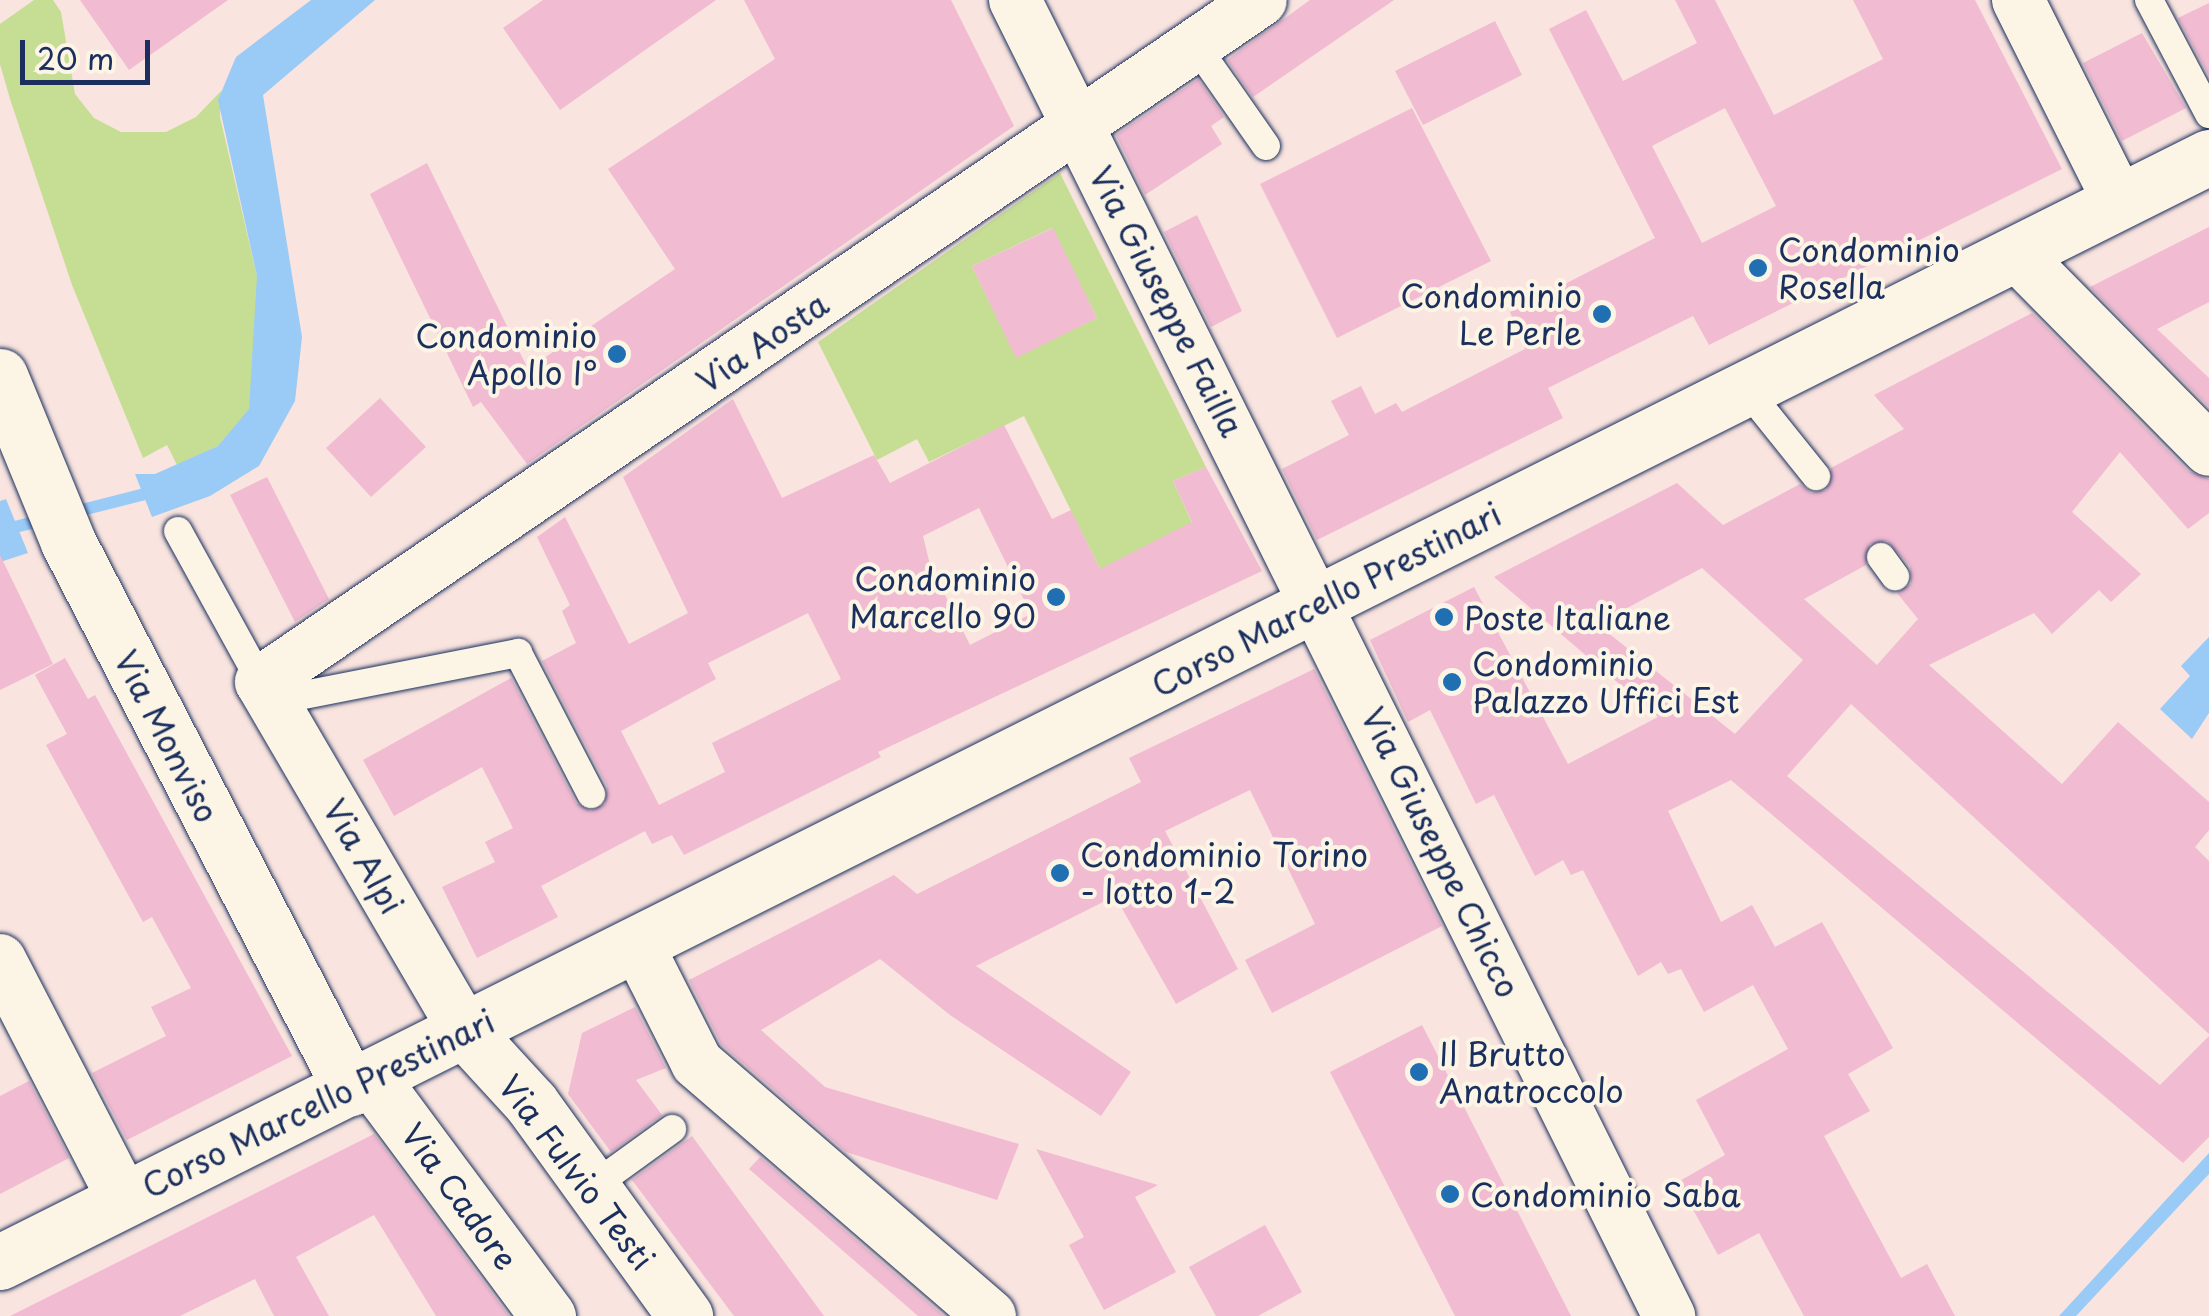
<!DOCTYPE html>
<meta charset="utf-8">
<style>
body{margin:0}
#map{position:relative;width:2209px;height:1316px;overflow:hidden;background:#f9e4df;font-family:"Playpen Sans",sans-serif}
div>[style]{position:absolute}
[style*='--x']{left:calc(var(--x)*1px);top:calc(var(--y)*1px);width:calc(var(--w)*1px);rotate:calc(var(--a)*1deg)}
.green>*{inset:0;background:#c6de94}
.water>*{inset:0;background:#9acaf6}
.stream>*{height:12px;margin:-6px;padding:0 6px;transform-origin:6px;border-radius:6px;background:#9acaf6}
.building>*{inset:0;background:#f1bbd2}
.roads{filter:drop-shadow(0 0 2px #1b2f5e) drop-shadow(0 0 2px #1b2f5e)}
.lane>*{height:28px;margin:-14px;padding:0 14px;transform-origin:14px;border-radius:14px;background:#fcf5e5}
.street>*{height:52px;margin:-26px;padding:0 26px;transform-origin:26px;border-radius:26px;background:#fcf5e5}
.secondary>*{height:55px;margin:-27.5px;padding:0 27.5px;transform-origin:27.5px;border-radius:27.5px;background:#fcf5e5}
.dots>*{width:28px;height:28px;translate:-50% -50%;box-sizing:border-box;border:5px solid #fcf5e5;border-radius:50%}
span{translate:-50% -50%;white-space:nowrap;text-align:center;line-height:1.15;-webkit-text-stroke:8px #fcf5e5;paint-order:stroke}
.poi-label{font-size:32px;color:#1b2f5e}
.left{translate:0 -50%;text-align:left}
.right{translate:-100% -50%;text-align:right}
.street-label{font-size:32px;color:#1b2f5e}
.scale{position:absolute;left:20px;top:40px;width:130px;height:45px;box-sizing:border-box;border:5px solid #1b2f5e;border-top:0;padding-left:12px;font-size:30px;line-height:35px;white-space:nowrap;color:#1b2f5e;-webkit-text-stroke:8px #fcf5e5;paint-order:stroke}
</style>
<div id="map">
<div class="green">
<div style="clip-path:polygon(34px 0,53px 0,61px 12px,75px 94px,94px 118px,121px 132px,166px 132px,196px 117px,221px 91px,220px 117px,257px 276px,257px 339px,249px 409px,238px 427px,218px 446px,177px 465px,167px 445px,143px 458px,72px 285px,10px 99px,0 64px,0 24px)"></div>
<div style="clip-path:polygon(evenodd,1060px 173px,1206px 467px,1173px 481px,1198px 536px,1100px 569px,1024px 416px,929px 462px,917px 439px,877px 460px,818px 342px,1060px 173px,1052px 228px,1097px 318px,1016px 357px,972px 266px,1052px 228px)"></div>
</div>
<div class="water">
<div style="clip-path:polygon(311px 0,375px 0,263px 95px,302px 337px,295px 401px,259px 466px,210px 496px,152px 517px,135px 474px,155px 474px,218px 446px,249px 409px,257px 276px,218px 100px,236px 57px)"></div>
<div style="clip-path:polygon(6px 499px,28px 553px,0 562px,0 501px)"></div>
<div style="clip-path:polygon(2209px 637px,2209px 713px,2192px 739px,2160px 709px,2190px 676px,2181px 666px)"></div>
<div style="clip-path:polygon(2209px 1153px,2209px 1174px,2076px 1316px,2059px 1316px)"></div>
</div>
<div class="stream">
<div style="--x:70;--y:513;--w:90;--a:-14.2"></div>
<div style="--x:0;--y:531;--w:48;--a:-14.6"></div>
</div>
<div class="building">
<div style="clip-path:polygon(80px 0,228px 0,129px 70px)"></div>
<div style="clip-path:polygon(543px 0,716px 0,560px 110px,503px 28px)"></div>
<div style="clip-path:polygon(744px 0,951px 0,1014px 126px,527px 464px,481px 402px,473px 407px,370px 194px,427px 163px,528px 369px,675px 269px,608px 169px,775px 59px)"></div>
<div style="clip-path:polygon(1310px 0,1394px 0,1253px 97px,1227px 60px)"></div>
<div style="clip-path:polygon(evenodd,1675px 0,1715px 0,1774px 115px,1883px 59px,1853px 0,1975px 0,2062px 169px,1709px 345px,1693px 316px,1548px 388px,1563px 418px,1317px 540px,1282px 469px,1349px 435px,1331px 401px,1361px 386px,1375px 414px,1396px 403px,1402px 412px,1525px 349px,1510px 312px,1655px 238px,1549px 29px,1586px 10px,1623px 81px,1697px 43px,1675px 0,1725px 108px,1776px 206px,1702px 243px,1652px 146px,1725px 108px)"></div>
<div style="clip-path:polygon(2209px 3px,2209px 76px,2178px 18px)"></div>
<div style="clip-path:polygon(1495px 21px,1522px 75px,1423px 125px,1395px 71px)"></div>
<div style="clip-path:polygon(2142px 33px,2186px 108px,2122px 141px,2083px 63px)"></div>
<div style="clip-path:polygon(1198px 79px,1224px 117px,1211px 126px,1222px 144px,1145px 195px,1116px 135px)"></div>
<div style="clip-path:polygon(1412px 108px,1491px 261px,1337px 338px,1260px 184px)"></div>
<div style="clip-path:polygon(1197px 215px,1242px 311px,1211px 327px,1164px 232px)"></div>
<div style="clip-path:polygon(2209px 227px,2209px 302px,2157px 329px,2209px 378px,2209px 407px,2090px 287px)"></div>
<div style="clip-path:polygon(1053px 228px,1097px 318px,1016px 358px,972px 266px)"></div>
<div style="clip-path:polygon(evenodd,2032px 313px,2188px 471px,2209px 479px,2209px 513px,2188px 529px,2120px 452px,2072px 512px,2141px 574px,2111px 602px,2099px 590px,2052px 634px,2034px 613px,1929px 665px,2062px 784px,2118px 722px,2209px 802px,2209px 830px,2195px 847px,2209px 861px,2209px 1034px,1851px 704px,1787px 776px,2160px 1085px,2209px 1036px,2209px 1137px,2183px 1163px,1731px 780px,1668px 811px,1721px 922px,1752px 905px,1775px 947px,1822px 922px,1893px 1048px,1848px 1074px,1870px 1111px,1824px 1136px,1901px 1278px,1927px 1264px,1955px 1316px,1804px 1316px,1759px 1233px,1718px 1255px,1678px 1182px,1725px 1155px,1696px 1100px,1788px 1049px,1753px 985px,1704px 1012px,1681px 969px,1668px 974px,1661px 962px,1638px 976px,1583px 870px,1571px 875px,1563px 860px,1535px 876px,1494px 795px,1476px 804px,1430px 710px,1408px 722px,1370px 640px,1474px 587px,1568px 764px,1658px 717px,1494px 577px,1677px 483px,1723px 525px,1800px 484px,1811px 493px,1826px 490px,1831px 468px,1904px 429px,1874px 395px,2032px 313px,1887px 541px,1910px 566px,1911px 584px,1897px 593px,1918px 619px,1877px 665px,1804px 599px,1866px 565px,1870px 544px,1887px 541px,2032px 313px,1702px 568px,1803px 660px,1735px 734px,1597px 624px,1702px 568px)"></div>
<div style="clip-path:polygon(380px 398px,426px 447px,371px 497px,326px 448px)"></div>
<div style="clip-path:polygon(evenodd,733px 399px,782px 498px,874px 455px,890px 483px,1004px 425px,1052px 519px,1071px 510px,1100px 569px,1192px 522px,1173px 481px,1206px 467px,1262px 571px,878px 752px,881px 757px,684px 855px,672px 835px,652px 844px,645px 831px,541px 886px,558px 917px,477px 958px,442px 887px,495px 862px,485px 842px,513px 828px,482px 767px,394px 816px,363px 760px,511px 678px,576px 803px,591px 811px,605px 804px,607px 786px,542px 661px,576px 643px,562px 611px,570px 605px,537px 537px,565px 517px,629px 644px,688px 613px,623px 477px,733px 399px,979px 508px,1031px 614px,970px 645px,930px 565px,923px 536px,979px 508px,733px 399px,808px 613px,841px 679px,712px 743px,725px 772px,659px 805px,621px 731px,716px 679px,708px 663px,808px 613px)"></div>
<div style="clip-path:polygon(267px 477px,329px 599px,295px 622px,230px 495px)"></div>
<div style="clip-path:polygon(0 555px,53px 664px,0 690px)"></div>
<div style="clip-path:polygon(65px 658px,88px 699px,95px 695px,292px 1056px,127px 1140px,92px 1073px,166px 1036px,151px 1007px,191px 988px,152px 917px,143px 922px,46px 745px,67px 734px,35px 675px)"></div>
<div style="clip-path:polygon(1314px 669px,1442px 926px,1272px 1013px,1245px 960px,1315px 924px,1250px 790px,1165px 831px,1238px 969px,1176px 1004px,1115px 896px,976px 966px,1131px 1072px,1101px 1116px,950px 1015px,880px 959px,761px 1030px,825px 1087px,1019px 1144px,997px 1200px,846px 1152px,721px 1044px,689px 980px,894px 875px,917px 894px,1141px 782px,1129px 758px)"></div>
<div style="clip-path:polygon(635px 1007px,666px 1068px,636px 1080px,662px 1115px,611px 1152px,568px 1094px,582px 1033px)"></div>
<div style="clip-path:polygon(1422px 1025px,1571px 1316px,1455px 1316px,1330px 1072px)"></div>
<div style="clip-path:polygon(29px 1081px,69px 1158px,0 1194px,0 1096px)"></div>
<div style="clip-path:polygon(374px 1134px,509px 1316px,436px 1316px,374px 1215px,296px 1257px,329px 1316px,274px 1316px,255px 1279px,180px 1316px,10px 1316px)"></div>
<div style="clip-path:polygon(692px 1136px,741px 1203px,824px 1316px,734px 1316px,632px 1180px)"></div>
<div style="clip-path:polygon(1036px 1149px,1158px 1185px,1135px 1197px,1176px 1272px,1104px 1310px,1069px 1245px,1084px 1237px)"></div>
<div style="clip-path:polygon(760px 1157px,944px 1316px,918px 1316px,749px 1169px)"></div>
<div style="clip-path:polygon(1265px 1225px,1302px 1292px,1258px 1316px,1216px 1316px,1189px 1267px)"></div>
</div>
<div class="roads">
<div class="lane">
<div style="--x:2149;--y:0;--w:129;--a:62.2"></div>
<div style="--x:1196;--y:46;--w:122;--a:55"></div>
<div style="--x:1746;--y:389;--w:112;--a:51.2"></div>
<div style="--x:178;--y:531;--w:172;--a:61.2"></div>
<div style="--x:1881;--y:557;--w:24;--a:54"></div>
<div style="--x:273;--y:701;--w:250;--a:-11.1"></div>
<div style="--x:518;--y:653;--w:159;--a:62.6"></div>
<div style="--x:592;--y:1187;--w:99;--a:-35.9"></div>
</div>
<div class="street">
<div style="--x:1015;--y:0;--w:1470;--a:63.57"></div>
<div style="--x:2018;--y:0;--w:226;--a:63.4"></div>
<div style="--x:2016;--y:254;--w:275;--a:45.4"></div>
<div style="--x:637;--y:944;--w:133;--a:63.2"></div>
<div style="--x:697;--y:1063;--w:387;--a:40.8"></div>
<div style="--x:0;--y:960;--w:270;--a:62.7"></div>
<div style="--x:465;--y:1031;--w:404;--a:-120.3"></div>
<div style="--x:261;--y:682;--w:1210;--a:-34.29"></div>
</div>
<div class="secondary">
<div style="--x:0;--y:376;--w:179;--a:67.7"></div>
<div style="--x:68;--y:542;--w:615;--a:62.68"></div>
<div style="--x:465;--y:1031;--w:98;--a:47.5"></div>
<div style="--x:531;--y:1103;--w:263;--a:54.1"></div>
<div style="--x:371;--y:1078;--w:297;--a:53.4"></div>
<div style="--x:0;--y:1262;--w:2470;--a:-26.58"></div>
</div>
</div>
<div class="dots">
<div style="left:1758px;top:268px;background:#1f6fb2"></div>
<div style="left:1602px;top:314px;background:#1f6fb2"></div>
<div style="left:617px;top:354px;background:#1f6fb2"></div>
<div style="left:1056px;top:597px;background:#1f6fb2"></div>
<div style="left:1444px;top:617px;background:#1f6fb2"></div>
<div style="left:1452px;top:682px;background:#1f6fb2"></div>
<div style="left:1060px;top:873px;background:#1f6fb2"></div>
<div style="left:1419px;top:1072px;background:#1f6fb2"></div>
<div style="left:1450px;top:1194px;background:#1f6fb2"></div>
</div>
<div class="poi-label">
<span class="left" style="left:1778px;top:268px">Condominio<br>Rosella</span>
<span class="right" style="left:1582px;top:314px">Condominio<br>Le Perle</span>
<span class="right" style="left:597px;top:354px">Condominio<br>Apollo I°</span>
<span class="right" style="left:1036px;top:597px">Condominio<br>Marcello 90</span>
<span class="left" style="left:1464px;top:617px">Poste Italiane</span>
<span class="left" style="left:1472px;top:682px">Condominio<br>Palazzo Uffici Est</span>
<span class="left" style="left:1080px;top:873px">Condominio Torino<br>- lotto 1-2</span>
<span class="left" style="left:1439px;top:1072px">Il Brutto<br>Anatroccolo</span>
<span class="left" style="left:1470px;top:1194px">Condominio Saba</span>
</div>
<div class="street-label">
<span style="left:1167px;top:301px;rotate:63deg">Via Giuseppe Failla</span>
<span style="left:762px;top:342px;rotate:-34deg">Via Aosta</span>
<span style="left:1326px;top:599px;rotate:-27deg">Corso Marcello Prestinari</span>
<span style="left:167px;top:736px;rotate:63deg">Via Monviso</span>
<span style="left:1441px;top:852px;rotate:64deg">Via Giuseppe Chicco</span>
<span style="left:364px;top:856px;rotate:60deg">Via Alpi</span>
<span style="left:318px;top:1103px;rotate:-26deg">Corso Marcello Prestinari</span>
<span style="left:577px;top:1172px;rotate:53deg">Via Fulvio Testi</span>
<span style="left:460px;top:1196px;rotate:54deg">Via Cadore</span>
</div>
<div class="scale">20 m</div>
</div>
